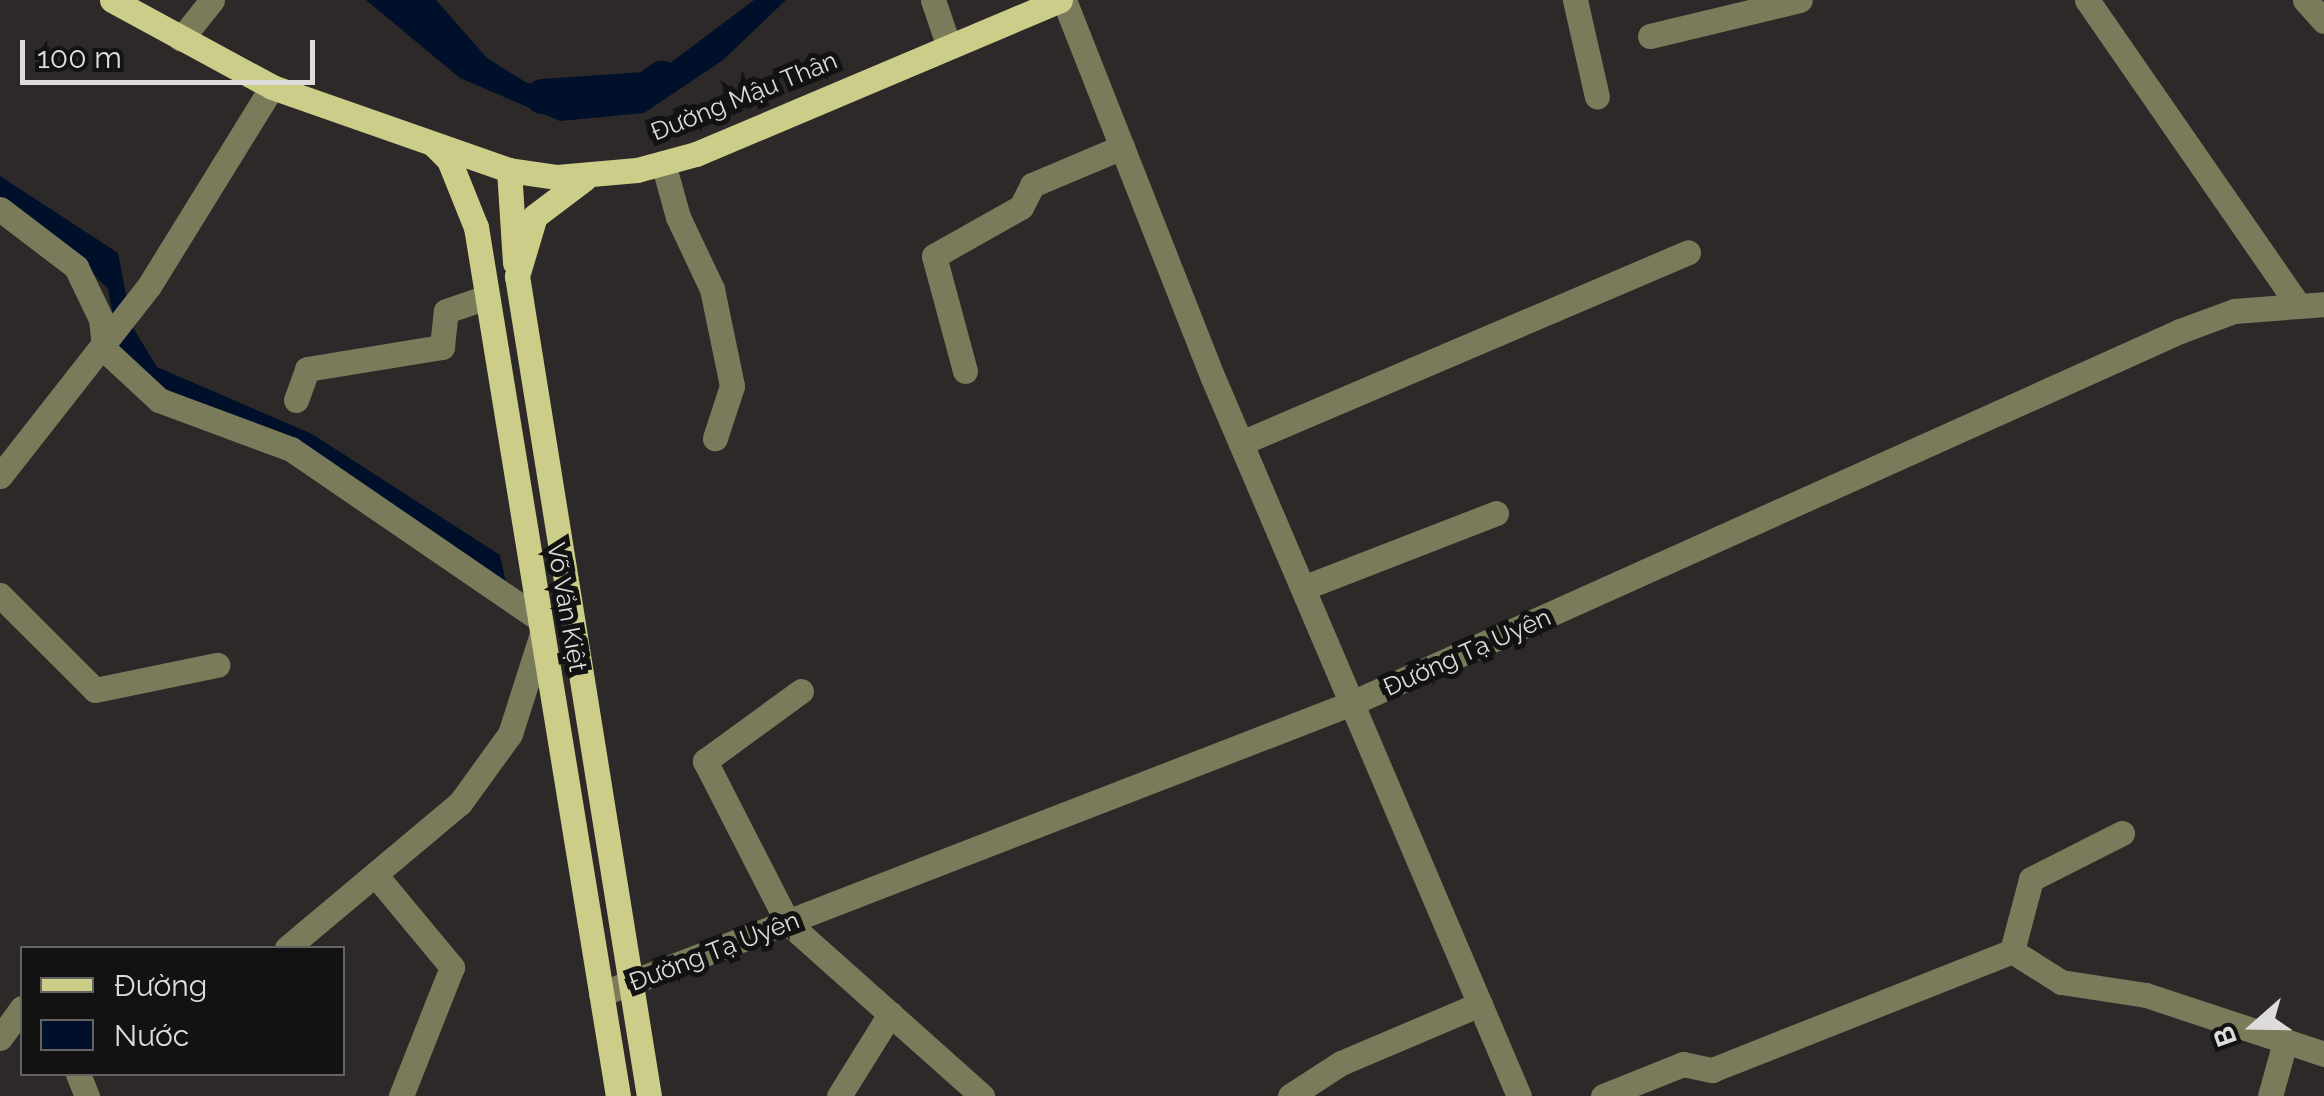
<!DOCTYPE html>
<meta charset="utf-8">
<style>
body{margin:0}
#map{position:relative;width:2324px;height:1096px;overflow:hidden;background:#2c2928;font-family:Raleway,sans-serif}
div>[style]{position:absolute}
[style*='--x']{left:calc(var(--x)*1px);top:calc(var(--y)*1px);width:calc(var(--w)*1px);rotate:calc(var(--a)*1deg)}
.water>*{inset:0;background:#00102b}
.river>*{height:35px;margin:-17.5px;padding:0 17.5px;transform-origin:17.5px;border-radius:17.5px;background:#00102b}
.minor>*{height:25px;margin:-12.5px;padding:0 12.5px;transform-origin:12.5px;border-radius:12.5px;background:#7a7b5b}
.major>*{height:25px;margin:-12.5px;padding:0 12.5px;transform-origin:12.5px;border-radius:12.5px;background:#cbcd89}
span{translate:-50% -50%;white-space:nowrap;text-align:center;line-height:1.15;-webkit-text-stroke:10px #131212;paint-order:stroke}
.street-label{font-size:25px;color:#dddcdb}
.legend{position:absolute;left:20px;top:946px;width:325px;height:130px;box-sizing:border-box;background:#131212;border:2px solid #646362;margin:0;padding:12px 18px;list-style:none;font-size:30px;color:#dddcdb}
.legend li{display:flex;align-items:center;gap:20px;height:50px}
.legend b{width:50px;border:2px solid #646362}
.north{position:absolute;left:2204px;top:976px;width:100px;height:100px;-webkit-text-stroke:8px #131212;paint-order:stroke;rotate:250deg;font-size:28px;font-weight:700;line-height:40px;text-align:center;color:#dddcdb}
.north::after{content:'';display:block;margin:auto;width:35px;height:45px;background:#dddcdb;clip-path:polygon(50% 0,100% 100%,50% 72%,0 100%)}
.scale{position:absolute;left:20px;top:40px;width:295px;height:45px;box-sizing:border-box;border:5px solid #dddcdb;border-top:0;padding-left:12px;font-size:30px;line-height:35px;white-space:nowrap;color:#dddcdb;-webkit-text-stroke:8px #131212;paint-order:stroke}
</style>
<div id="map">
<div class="water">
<div style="clip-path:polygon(366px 0,436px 0,487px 58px,527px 83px,610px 95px,649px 79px,754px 0,786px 0,723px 60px,644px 113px,560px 121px,460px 78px)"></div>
<div style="clip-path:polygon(0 176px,118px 253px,132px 326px,157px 367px,312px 434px,500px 555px,507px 587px,466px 556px,165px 395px,120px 352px,108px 289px,73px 253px,0 201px)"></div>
</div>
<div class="river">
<div style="--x:542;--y:96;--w:104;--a:-3.9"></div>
<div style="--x:646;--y:89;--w:19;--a:-36"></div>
</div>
<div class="minor">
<div style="--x:933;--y:0;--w:46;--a:71.2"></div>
<div style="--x:1064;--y:0;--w:406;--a:68.5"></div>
<div style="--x:1213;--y:378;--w:780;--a:66.92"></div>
<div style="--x:1575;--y:0;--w:99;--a:77.2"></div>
<div style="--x:2087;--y:0;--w:365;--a:55.3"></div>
<div style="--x:2305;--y:0;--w:28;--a:48"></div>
<div style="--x:1650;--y:36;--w:154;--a:-13.5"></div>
<div style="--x:181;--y:39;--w:50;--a:-51.5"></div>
<div style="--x:663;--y:163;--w:56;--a:74.5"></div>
<div style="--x:678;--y:217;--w:80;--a:64.7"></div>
<div style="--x:712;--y:289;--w:99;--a:78.3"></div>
<div style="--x:732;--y:386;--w:55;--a:108.1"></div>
<div style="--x:0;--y:209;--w:96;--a:37.3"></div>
<div style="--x:76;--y:267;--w:58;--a:64.3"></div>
<div style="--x:101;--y:319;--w:30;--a:84"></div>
<div style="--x:104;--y:349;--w:75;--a:42.8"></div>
<div style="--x:159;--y:400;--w:141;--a:20.4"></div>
<div style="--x:291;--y:449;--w:301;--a:34.4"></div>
<div style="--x:965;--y:371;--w:119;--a:-105.1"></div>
<div style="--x:934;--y:256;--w:100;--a:-29.4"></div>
<div style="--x:1021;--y:207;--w:25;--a:-63"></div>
<div style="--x:1032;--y:185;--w:98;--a:-22.9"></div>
<div style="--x:296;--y:400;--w:33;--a:-70"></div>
<div style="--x:307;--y:369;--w:137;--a:-9.3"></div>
<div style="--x:442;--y:347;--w:36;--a:-84"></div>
<div style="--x:446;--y:311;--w:43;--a:-18.9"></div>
<div style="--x:1241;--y:443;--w:486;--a:-23.1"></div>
<div style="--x:0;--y:476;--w:241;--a:-51.9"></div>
<div style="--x:149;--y:286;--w:234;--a:-58.3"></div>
<div style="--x:1303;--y:588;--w:207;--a:-21.2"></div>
<div style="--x:0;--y:595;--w:134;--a:45"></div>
<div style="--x:95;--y:690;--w:125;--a:-11.6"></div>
<div style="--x:801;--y:691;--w:119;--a:143.9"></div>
<div style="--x:705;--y:761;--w:182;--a:62.9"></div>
<div style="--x:788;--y:923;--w:260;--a:41.7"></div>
<div style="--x:378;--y:878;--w:116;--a:50.3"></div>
<div style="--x:452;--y:967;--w:139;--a:111.6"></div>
<div style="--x:287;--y:948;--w:226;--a:-40"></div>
<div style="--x:460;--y:803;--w:85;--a:-54.1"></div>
<div style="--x:510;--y:734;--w:105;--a:-72.3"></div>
<div style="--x:2012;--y:951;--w:74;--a:-75.2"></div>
<div style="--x:2031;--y:879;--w:102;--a:-26.8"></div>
<div style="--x:601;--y:994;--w:805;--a:-21.18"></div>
<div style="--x:1352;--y:703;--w:908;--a:-24.19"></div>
<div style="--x:2180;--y:331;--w:58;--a:-20.3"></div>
<div style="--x:2234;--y:311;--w:90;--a:-4.4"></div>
<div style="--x:0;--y:1038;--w:37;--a:-54"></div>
<div style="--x:78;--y:1074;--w:24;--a:68"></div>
<div style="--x:839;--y:1096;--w:97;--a:-58.1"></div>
<div style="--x:1290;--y:1096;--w:61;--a:-32.9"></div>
<div style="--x:1341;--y:1063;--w:151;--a:-23"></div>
<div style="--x:1603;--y:1096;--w:86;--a:-21.8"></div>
<div style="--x:1683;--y:1064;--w:30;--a:12"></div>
<div style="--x:1712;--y:1070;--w:323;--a:-21.6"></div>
<div style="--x:2012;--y:951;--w:58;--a:32.3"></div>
<div style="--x:2061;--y:982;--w:86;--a:8.7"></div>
<div style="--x:2146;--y:995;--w:188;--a:18.3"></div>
<div style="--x:2270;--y:1096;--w:56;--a:-74.5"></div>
</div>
<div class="major">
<div style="--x:112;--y:0;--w:182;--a:28.5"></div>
<div style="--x:272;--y:87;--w:251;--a:19.3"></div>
<div style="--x:509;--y:170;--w:49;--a:8.3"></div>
<div style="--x:557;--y:177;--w:80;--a:-5"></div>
<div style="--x:637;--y:170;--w:61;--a:-15.2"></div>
<div style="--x:696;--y:154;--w:395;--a:-22.9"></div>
<div style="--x:433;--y:144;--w:23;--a:45"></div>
<div style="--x:449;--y:160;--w:72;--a:68.1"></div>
<div style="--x:476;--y:227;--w:881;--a:80.72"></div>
<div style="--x:509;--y:170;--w:93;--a:86.3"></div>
<div style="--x:584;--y:179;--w:61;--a:142.9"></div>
<div style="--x:535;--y:216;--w:63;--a:106.7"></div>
<div style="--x:517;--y:276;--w:831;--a:80.86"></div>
</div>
<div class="street-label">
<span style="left:744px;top:96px;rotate:-22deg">Đường Mậu Thân</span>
<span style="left:567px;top:607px;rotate:80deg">Võ Văn Kiệt</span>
<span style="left:1467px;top:652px;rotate:-24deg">Đường Tạ Uyên</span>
<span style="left:714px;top:951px;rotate:-21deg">Đường Tạ Uyên</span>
</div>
<ul class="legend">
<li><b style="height:12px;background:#cbcd89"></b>Đường</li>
<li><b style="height:28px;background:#00102b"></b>Nước</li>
</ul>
<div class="north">B</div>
<div class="scale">100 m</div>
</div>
